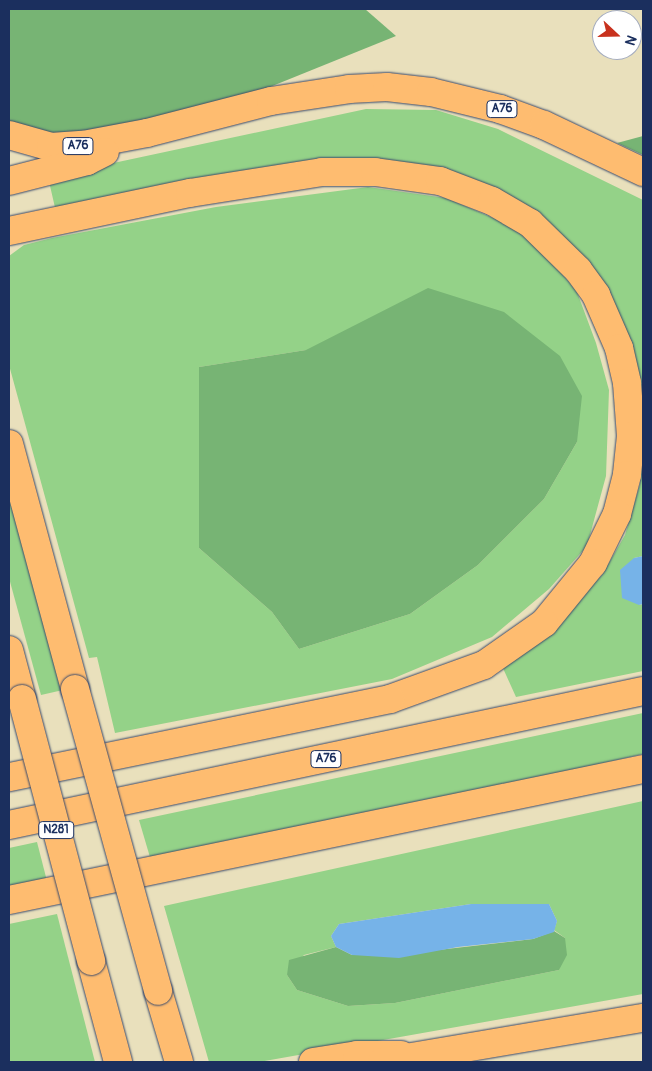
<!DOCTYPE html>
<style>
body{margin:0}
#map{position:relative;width:652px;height:1071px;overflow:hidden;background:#e9e0bc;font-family:Pangolin,sans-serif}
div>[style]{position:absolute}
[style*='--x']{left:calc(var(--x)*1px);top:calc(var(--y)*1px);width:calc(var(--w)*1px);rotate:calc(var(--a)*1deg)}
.green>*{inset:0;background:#94d288}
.forest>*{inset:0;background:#77b474}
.water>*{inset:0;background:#76b3e8}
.roads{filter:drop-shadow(0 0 1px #3a4a6c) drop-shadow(0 0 1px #3a4a6c)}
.highway>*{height:28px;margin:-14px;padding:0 14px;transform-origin:14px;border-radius:14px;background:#febc70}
.bridges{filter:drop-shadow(0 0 1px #3a4a6c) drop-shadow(0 0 1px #3a4a6c)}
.highway-bridge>*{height:28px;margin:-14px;padding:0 14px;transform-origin:14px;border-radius:14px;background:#febc70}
span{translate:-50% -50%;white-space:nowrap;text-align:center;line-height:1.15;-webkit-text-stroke:4px #fff;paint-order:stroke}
.shield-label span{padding:1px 4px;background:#fff;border:1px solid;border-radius:4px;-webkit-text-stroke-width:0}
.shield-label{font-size:12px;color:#1b2f5e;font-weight:700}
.frame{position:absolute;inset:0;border:10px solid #1b2f5e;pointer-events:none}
.north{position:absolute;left:592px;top:10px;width:50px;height:50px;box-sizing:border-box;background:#fff;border:1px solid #a4acbf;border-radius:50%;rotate:111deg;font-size:14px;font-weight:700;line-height:20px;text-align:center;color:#1b2f5e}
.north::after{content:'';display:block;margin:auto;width:18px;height:22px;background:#c8321e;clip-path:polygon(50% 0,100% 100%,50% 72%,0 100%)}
</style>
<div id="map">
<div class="green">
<div style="clip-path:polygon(366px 109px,436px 110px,498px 129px,643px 200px,643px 556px,634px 558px,639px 605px,643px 604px,643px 671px,516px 697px,502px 666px,559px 618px,602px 575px,625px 535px,640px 484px,642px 437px,584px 267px,432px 170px,56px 212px,48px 177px)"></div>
<div style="clip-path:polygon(evenodd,368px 187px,446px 198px,498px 220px,537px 243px,577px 292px,596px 343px,609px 390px,606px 476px,587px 546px,549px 589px,492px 637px,392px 679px,115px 733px,97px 657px,89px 658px,9px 365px,9px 256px,24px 245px,52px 238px,216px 207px,368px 187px,306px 350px,577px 442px,544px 499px,478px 565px,410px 614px,299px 649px,272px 612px,199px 548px,199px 367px,306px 350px)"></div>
<div style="clip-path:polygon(9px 489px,63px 690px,41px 695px,9px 578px)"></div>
<div style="clip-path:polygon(643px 713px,643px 754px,289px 835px,152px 864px,139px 820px)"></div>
<div style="clip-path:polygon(evenodd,643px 801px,643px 994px,259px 1062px,209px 1062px,164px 906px,643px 801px,471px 904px,549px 904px,557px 921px,554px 930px,565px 938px,559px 970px,395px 1003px,348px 1006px,297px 990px,287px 975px,304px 955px,336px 947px,331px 936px,339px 924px,471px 904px)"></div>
<div style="clip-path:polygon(37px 842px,48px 885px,9px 893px,9px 848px)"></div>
<div style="clip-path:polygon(57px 914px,95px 1062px,9px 1062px,9px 924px)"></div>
</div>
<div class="forest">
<div style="clip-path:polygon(9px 9px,365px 9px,396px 36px,255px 93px,193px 110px,63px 136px,9px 125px)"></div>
<div style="clip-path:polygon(643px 136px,643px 155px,617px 143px)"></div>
<div style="clip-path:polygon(428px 288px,504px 312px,560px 356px,582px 396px,577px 442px,544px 499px,478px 565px,410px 614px,299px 649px,272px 612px,199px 548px,199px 367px,306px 350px)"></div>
<div style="clip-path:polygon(554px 931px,565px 938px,567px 955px,559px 970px,395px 1003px,348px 1006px,297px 990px,287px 975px,289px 960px,336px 947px,352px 955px,429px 951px,533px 939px)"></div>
</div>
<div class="water">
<div style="clip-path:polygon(643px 556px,643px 604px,639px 605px,622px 598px,620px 570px,634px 558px)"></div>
<div style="clip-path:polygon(471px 904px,549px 904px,557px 921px,554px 932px,533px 939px,458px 947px,399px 958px,352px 955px,336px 947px,331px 936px,339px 924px)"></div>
</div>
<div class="roads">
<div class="highway">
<div style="--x:9;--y:135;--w:44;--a:15.9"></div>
<div style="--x:51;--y:147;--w:32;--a:-4"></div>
<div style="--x:83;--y:145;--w:65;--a:-10.6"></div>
<div style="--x:147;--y:133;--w:128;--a:-14.5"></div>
<div style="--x:271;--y:101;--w:79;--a:-8.7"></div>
<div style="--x:349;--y:89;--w:38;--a:-3"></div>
<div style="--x:387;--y:87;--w:44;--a:6.5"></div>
<div style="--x:431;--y:92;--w:71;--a:13.8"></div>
<div style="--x:500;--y:109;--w:47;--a:20"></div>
<div style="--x:544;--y:125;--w:110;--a:25.4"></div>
<div style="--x:9;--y:181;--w:81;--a:-14.4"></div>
<div style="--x:87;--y:161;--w:20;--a:-27"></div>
<div style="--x:9;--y:231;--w:185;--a:-11.9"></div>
<div style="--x:190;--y:193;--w:134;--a:-9"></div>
<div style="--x:322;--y:172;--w:53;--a:0"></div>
<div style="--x:375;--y:172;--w:66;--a:7.9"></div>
<div style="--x:440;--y:181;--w:56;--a:21"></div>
<div style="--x:492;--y:201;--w:44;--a:30.1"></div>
<div style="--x:530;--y:223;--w:67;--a:44.4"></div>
<div style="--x:578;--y:270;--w:31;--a:54"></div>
<div style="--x:596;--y:295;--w:58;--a:66.5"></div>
<div style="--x:619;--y:348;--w:36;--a:77"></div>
<div style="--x:627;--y:383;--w:53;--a:85.7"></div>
<div style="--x:631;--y:436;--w:39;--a:96"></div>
<div style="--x:627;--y:475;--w:40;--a:104.4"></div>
<div style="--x:617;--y:514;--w:55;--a:116.1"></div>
<div style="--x:593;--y:563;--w:77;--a:129.2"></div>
<div style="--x:544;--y:623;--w:73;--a:145"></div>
<div style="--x:484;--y:665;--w:100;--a:160.1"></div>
<div style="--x:390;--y:699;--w:389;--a:168.4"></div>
<div style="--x:9;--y:444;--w:254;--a:74.9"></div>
<div style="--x:9;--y:650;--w:51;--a:75.1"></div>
<div style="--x:9;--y:825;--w:648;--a:-11.93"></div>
<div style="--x:9;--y:900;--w:647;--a:-11.67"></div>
<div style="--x:91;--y:961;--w:105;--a:75"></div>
<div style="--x:158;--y:991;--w:74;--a:73.5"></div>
<div style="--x:313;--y:1062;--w:45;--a:-9"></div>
<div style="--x:357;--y:1055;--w:44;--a:0"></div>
<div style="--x:382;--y:1062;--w:265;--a:-9.6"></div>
</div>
</div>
<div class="bridges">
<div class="highway-bridge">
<div style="--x:75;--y:689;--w:313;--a:74.6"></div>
<div style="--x:22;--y:699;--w:271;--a:75.2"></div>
</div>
</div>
<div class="shield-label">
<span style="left:502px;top:109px">A76</span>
<span style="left:78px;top:146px">A76</span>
<span style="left:326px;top:759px">A76</span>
<span style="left:56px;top:830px">N281</span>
</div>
<div class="frame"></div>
<div class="north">N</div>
</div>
